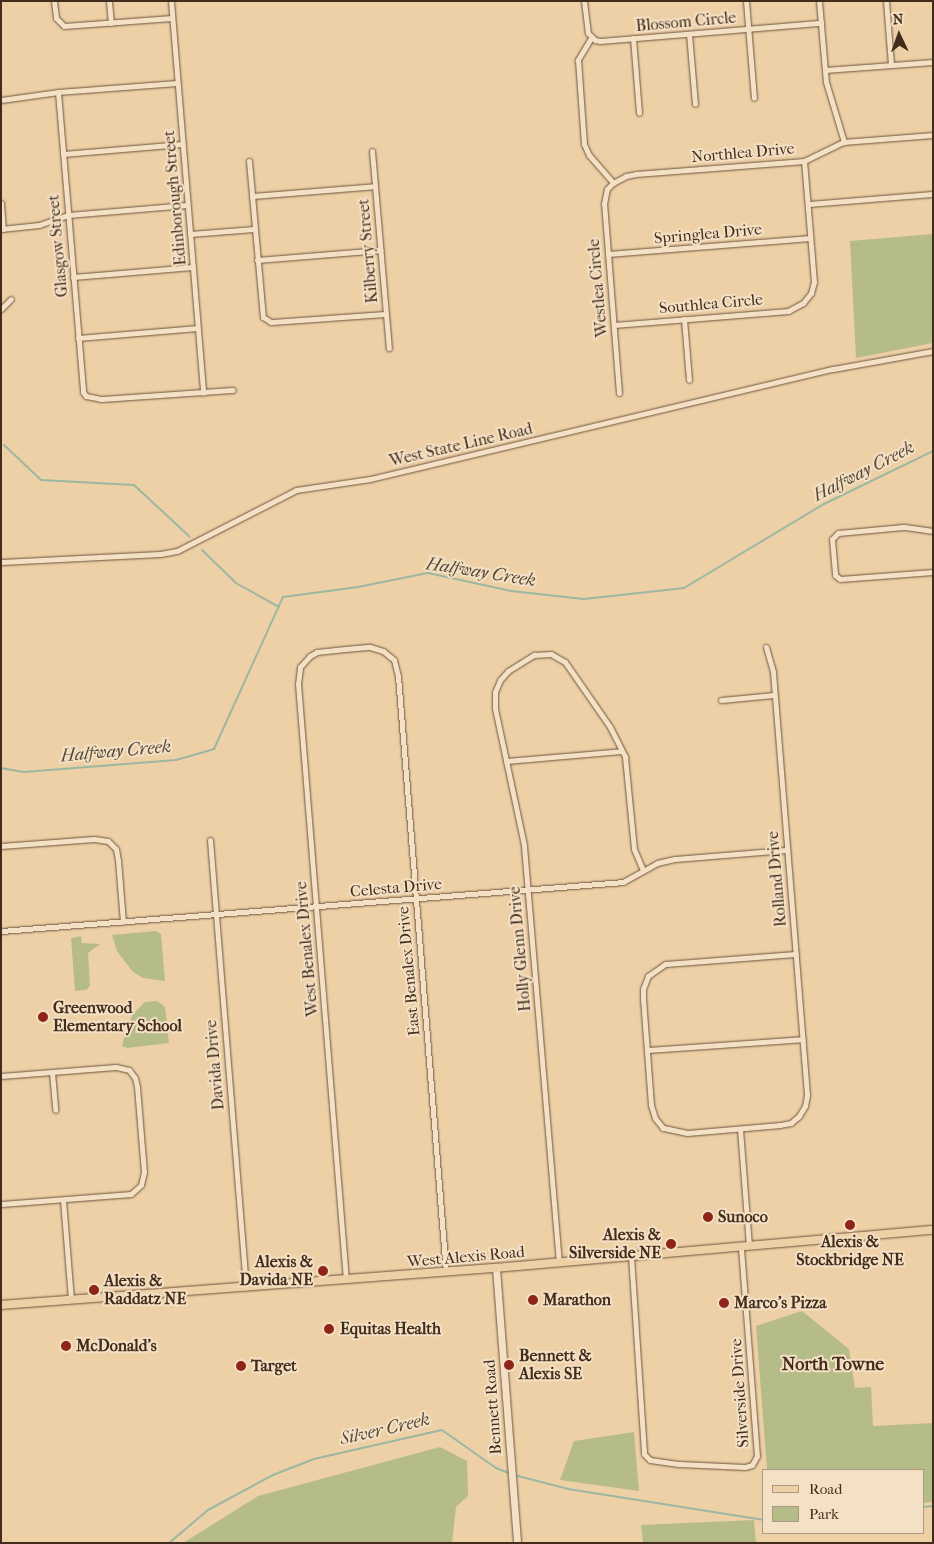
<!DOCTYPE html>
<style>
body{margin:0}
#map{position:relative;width:934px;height:1544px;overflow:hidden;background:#eed0a6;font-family:"IM FELL French Canon",serif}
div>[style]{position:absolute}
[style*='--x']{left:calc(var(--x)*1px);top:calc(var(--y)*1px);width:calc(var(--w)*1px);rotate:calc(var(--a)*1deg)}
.green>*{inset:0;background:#b6bc88}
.stream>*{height:2px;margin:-1px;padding:0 1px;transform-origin:1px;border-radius:1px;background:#9bb7a2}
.roads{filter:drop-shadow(0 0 1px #6d553e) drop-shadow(0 0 1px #6d553e)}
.street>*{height:5px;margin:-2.5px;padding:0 2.5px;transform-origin:2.5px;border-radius:2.5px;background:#f4e0c5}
.secondary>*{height:7px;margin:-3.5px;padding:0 3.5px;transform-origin:3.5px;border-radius:3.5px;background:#f4e0c5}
.primary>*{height:8px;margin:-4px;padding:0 4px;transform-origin:4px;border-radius:4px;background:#eed0a6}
.dots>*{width:14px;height:14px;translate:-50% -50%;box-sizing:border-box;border:2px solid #f4e0c5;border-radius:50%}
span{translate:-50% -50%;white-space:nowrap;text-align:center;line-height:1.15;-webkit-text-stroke:4px #f4e0c5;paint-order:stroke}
.street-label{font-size:16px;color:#422c1b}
.poi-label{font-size:16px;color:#422c1b;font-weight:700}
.left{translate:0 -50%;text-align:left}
.right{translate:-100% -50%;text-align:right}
.water-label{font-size:18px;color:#544836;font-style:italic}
.neighbourhood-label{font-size:18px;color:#422c1b;font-weight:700}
.frame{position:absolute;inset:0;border:2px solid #422c1b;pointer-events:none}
.legend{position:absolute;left:762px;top:1469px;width:162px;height:65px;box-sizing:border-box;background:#f4e0c5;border:1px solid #ad9881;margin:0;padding:6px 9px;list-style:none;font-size:15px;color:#422c1b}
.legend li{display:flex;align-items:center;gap:10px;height:25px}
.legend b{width:25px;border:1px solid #ad9881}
.north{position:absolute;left:874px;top:10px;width:50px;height:50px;-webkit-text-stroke:4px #f4e0c5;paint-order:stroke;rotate:357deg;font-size:14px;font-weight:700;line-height:20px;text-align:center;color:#422c1b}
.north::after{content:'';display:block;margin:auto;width:18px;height:22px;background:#422c1b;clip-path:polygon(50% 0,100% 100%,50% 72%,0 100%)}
</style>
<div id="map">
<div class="green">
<div style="clip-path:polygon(933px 234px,933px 343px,856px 358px,850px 241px)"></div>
<div style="clip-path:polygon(156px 931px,161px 934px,165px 981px,143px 978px,133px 972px,117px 951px,112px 935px)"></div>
<div style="clip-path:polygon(81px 936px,82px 943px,100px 944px,88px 953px,90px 986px,86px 990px,75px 991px,71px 938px)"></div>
<div style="clip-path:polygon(157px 1001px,165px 1007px,169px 1043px,127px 1048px,122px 1046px,126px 1031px,133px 1014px,145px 1002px)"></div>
<div style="clip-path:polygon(802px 1311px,849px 1349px,855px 1388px,871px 1387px,873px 1426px,933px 1423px,933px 1502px,923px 1503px,923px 1470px,767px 1470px,756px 1326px)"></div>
<div style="clip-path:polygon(634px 1432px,639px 1491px,560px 1480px,574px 1441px)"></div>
<div style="clip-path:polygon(440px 1447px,467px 1461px,468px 1496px,456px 1507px,452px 1543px,183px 1543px,258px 1496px)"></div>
<div style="clip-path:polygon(754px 1520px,756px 1543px,643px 1543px,641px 1525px)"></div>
</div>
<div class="stream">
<div style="--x:4;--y:445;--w:51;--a:43.4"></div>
<div style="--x:41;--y:480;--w:93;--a:3.1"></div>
<div style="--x:134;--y:485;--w:76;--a:42.9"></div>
<div style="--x:202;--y:550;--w:47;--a:44.1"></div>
<div style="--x:236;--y:583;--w:49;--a:29.2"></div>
<div style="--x:1;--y:768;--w:23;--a:10"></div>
<div style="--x:24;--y:772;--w:152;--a:-4.5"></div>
<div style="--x:176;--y:760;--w:40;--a:-16"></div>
<div style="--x:214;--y:749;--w:167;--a:-65.6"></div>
<div style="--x:283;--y:597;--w:76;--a:-7.6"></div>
<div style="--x:358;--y:587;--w:71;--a:-11.3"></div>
<div style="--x:428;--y:573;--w:85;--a:12.2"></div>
<div style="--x:511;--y:591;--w:73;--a:6.3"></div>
<div style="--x:584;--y:599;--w:101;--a:-6.3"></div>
<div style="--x:684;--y:588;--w:163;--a:-31"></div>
<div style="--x:824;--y:504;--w:121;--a:-25.9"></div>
<div style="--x:514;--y:1475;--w:56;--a:14.5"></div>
<div style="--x:568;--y:1489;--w:197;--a:9"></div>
<div style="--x:923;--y:1507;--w:10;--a:-6"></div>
<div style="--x:169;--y:1543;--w:51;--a:-40.2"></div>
<div style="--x:208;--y:1510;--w:74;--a:-28.3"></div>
<div style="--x:273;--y:1475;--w:44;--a:-21.3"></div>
<div style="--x:314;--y:1459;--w:131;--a:-12.8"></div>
<div style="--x:442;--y:1430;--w:66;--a:35.1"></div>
<div style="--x:496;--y:1468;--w:14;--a:21"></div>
</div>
<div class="roads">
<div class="street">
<div style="--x:54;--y:1;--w:17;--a:83"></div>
<div style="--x:56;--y:18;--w:11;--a:45"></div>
<div style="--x:64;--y:26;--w:108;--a:-4.2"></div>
<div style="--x:109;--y:1;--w:22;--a:85"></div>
<div style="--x:171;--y:1;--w:393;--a:85.3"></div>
<div style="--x:584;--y:1;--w:32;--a:83"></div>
<div style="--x:588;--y:33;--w:10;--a:45"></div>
<div style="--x:595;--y:40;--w:5;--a:11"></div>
<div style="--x:600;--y:41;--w:222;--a:-4.7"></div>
<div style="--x:746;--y:1;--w:97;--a:85.3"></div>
<div style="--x:819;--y:1;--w:81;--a:85.1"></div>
<div style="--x:826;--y:82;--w:63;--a:73.3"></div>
<div style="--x:886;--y:1;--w:64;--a:85.5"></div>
<div style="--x:689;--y:34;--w:70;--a:85.1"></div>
<div style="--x:591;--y:38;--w:26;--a:121"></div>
<div style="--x:578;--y:60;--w:84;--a:85.9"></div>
<div style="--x:584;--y:144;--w:12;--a:66"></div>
<div style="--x:589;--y:155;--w:37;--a:49"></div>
<div style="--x:633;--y:38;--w:75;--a:85.4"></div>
<div style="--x:825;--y:70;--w:108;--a:-4.2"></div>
<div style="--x:58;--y:92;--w:301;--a:85.2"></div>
<div style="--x:83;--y:392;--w:5;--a:53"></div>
<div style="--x:86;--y:396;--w:15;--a:11"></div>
<div style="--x:101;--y:399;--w:132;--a:-3.9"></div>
<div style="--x:1;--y:100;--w:58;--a:-8"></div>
<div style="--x:58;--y:92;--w:119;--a:-4.3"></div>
<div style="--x:372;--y:151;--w:198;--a:85.1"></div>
<div style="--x:63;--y:154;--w:119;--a:-4.8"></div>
<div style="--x:249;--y:161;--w:157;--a:84.9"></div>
<div style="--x:263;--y:317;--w:9;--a:32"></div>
<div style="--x:271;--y:322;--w:115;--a:-4"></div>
<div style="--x:252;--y:196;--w:123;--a:-4.6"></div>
<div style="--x:1;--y:203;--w:26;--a:86"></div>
<div style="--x:808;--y:204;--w:125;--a:-4.6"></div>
<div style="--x:1;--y:229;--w:38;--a:-6"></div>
<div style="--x:39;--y:225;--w:31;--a:-19"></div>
<div style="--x:68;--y:215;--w:119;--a:-4.8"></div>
<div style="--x:190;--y:234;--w:64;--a:-4.5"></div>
<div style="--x:608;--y:254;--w:203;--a:-4.5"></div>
<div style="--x:257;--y:260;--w:124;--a:-4.6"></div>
<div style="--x:73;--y:277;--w:120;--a:-4.8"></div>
<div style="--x:1;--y:309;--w:14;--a:-45"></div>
<div style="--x:684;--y:319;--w:61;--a:85.3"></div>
<div style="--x:614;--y:325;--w:175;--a:-4.6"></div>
<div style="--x:788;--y:311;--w:17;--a:-28"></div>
<div style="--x:803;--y:303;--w:13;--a:-51"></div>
<div style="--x:811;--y:293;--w:11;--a:-75"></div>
<div style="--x:814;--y:282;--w:121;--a:-94.7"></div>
<div style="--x:78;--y:338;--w:120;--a:-4.8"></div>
<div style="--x:619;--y:393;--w:190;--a:-94.5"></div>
<div style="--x:604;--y:204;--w:15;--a:-79"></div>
<div style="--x:607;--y:189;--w:8;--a:-45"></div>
<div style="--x:613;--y:183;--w:15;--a:-28"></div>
<div style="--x:626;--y:176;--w:10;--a:-11"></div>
<div style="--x:636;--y:174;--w:169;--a:-4.4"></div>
<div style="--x:804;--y:161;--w:43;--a:-26"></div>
<div style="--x:843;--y:142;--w:90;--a:-4.4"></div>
<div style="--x:933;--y:531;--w:30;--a:-172"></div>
<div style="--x:903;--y:527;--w:65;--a:174.7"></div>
<div style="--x:838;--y:533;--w:8;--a:135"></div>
<div style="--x:832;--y:539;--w:36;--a:85"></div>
<div style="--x:835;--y:575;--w:6;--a:39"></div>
<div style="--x:840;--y:579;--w:93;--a:-4.3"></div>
<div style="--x:1;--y:562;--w:159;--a:-2.9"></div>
<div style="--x:160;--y:554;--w:17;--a:-10"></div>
<div style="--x:177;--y:551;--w:134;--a:-27.1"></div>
<div style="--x:296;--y:490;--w:75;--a:-8.5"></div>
<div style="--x:370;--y:479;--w:476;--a:-13.4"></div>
<div style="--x:833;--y:369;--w:102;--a:-10.2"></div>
<div style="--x:766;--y:647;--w:26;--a:74"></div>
<div style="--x:773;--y:672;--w:424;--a:85.4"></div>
<div style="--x:807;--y:1095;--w:11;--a:100"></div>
<div style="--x:805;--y:1106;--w:12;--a:121"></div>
<div style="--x:799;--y:1116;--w:11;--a:139"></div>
<div style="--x:791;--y:1123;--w:11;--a:170"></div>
<div style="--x:780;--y:1125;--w:93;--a:175.1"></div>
<div style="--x:687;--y:1133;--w:25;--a:-168"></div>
<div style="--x:663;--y:1128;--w:13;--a:-129"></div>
<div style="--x:655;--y:1118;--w:14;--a:-107"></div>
<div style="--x:651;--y:1105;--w:106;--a:-94.3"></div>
<div style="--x:643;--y:999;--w:10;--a:-90"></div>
<div style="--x:643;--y:989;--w:14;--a:-69"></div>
<div style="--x:648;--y:976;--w:21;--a:-35"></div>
<div style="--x:665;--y:964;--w:131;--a:-4.4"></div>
<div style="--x:721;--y:700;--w:53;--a:-5.4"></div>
<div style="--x:506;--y:761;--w:116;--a:-4.9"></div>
<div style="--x:210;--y:840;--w:449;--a:85.4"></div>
<div style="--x:1;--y:846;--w:93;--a:-4.3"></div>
<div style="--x:94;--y:839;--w:14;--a:8"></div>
<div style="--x:108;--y:841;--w:11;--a:45"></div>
<div style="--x:116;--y:849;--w:11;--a:80"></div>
<div style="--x:118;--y:860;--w:62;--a:85.4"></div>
<div style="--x:1;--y:931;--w:624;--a:-4.5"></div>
<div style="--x:623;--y:882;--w:39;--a:-29"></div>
<div style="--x:657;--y:863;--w:18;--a:-13"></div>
<div style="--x:675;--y:859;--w:111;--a:-4.6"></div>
<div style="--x:647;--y:1050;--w:156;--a:-4"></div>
<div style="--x:52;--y:1072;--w:38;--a:85"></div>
<div style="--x:1;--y:1076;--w:115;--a:-4.5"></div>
<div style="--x:116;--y:1067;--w:13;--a:13"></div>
<div style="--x:129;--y:1070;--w:10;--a:53"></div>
<div style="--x:135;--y:1078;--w:9;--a:77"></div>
<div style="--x:137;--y:1087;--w:85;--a:85.3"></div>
<div style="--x:144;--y:1172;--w:13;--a:103"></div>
<div style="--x:141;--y:1185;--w:13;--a:138"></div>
<div style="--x:131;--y:1194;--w:130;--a:175.6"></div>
<div style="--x:740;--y:1129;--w:116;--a:85.6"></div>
<div style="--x:63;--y:1200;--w:100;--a:85.4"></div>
<div style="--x:631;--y:1256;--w:198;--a:86.2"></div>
<div style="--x:644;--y:1454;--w:8;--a:45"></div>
<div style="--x:650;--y:1460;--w:30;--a:8"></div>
<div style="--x:680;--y:1464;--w:65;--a:2.6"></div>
<div style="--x:745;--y:1467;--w:7;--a:-16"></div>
<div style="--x:752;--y:1465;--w:10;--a:-61"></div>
<div style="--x:757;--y:1456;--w:211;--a:-94.4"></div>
<div style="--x:559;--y:1263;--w:419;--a:-94.8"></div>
<div style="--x:524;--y:845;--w:140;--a:-102"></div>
<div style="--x:495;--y:708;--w:16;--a:-90"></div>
<div style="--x:495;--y:692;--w:13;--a:-67"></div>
<div style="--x:500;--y:680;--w:12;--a:-48"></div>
<div style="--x:508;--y:671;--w:31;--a:-32"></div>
<div style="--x:534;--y:655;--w:17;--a:-3"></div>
<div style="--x:551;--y:654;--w:16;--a:30"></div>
<div style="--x:565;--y:662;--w:79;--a:55.3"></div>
<div style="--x:610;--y:727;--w:34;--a:63"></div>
<div style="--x:625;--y:757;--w:92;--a:84.4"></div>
<div style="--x:634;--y:849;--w:23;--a:67"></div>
<div style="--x:346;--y:1280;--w:598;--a:-94.6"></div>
<div style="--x:298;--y:684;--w:17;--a:-83"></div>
<div style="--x:300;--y:667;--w:15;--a:-48"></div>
<div style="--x:310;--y:656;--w:8;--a:-30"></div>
<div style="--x:317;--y:652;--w:28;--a:-6"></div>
<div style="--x:345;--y:649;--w:25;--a:-5"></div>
<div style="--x:370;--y:647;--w:14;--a:17"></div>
<div style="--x:383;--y:651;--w:14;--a:39"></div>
<div style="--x:394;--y:660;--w:16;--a:76"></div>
<div style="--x:398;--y:676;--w:598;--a:85.4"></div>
</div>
<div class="secondary">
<div style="--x:496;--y:1268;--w:276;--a:85.6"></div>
</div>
<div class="primary">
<div style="--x:1;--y:1305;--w:496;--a:-4.3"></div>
<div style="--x:496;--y:1268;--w:439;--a:-5"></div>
</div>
</div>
<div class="dots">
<div style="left:43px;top:1017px;background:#8f2418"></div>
<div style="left:708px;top:1217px;background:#8f2418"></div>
<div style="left:850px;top:1225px;background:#8f2418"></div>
<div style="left:671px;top:1244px;background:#8f2418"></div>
<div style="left:323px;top:1271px;background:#8f2418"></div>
<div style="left:94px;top:1290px;background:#8f2418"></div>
<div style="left:533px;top:1300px;background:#8f2418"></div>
<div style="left:724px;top:1303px;background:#8f2418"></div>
<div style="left:329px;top:1329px;background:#8f2418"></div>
<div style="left:66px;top:1346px;background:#8f2418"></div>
<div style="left:509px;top:1365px;background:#8f2418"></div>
<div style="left:241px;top:1366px;background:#8f2418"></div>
</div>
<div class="street-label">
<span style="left:686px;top:22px;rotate:-5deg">Blossom Circle</span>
<span style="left:743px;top:153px;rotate:-5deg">Northlea Drive</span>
<span style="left:175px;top:198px;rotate:-95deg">Edinborough Street</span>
<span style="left:708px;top:234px;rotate:-5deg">Springlea Drive</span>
<span style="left:58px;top:246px;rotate:-95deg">Glasgow Street</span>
<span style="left:368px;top:251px;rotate:-95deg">Kilberry Street</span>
<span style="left:598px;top:288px;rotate:-95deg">Westlea Circle</span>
<span style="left:711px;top:304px;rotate:-5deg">Southlea Circle</span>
<span style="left:461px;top:445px;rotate:-13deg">West State Line Road</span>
<span style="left:777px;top:879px;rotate:-95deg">Rolland Drive</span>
<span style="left:396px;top:888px;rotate:-5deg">Celesta Drive</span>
<span style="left:307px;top:949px;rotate:-95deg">West Benalex Drive</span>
<span style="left:520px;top:949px;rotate:-95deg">Holly Glenn Drive</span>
<span style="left:409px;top:971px;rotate:-95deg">East Benalex Drive</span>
<span style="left:215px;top:1065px;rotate:-95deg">Davida Drive</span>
<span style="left:466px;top:1257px;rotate:-5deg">West Alexis Road</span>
<span style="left:740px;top:1393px;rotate:-94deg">Silverside Drive</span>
<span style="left:493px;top:1407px;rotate:-94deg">Bennett Road</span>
</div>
<div class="poi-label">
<span class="left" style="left:53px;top:1017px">Greenwood<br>Elementary School</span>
<span class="left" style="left:718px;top:1217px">Sunoco</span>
<span class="right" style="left:661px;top:1244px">Alexis &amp;<br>Silverside NE</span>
<span style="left:850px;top:1251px">Alexis &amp;<br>Stockbridge NE</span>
<span class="right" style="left:313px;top:1271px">Alexis &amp;<br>Davida NE</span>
<span class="left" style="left:104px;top:1290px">Alexis &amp;<br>Raddatz NE</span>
<span class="left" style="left:543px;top:1300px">Marathon</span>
<span class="left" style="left:734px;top:1303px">Marco's Pizza</span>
<span class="left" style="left:340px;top:1329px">Equitas Health</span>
<span class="left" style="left:76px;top:1346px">McDonald's</span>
<span class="left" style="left:519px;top:1365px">Bennett &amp;<br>Alexis SE</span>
<span class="left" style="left:251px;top:1366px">Target</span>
</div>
<div class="water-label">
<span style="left:864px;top:472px;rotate:-27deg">Halfway Creek</span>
<span style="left:481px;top:573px;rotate:9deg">Halfway Creek</span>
<span style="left:116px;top:752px;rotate:-5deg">Halfway Creek</span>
<span style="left:385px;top:1430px;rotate:-13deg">Silver Creek</span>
</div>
<div class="neighbourhood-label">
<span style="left:833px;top:1365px">North Towne</span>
</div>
<div class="frame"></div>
<ul class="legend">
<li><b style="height:6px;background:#eed0a6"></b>Road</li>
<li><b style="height:14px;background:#b6bc88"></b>Park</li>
</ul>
<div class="north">N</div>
</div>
